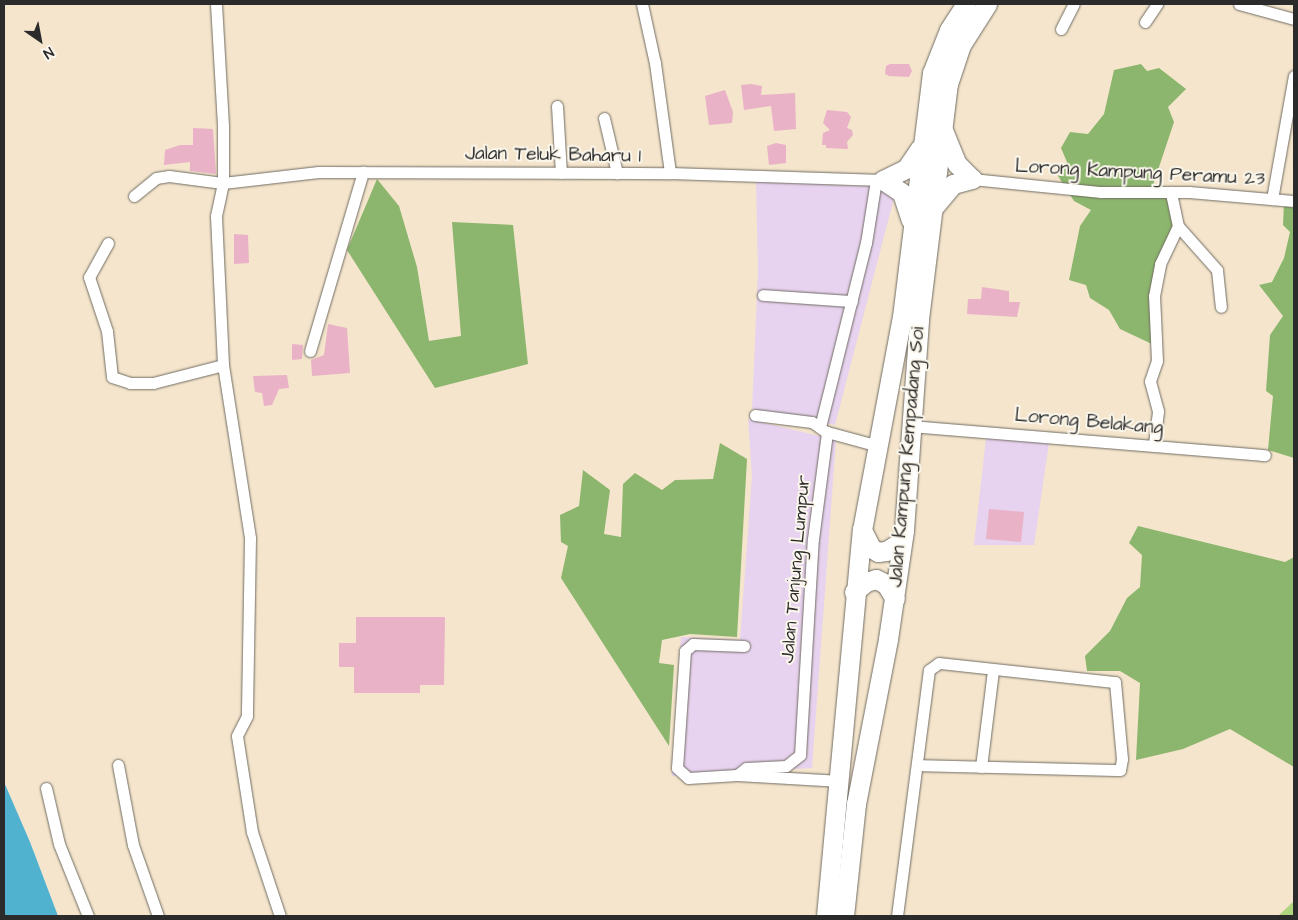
<!DOCTYPE html>
<style>
body{margin:0}
#map{position:relative;width:1298px;height:920px;overflow:hidden;background:#f4e5cc;font-family:"Architects Daughter",sans-serif}
div>[style]{position:absolute}
[style*='--x']{left:calc(var(--x)*1px);top:calc(var(--y)*1px);width:calc(var(--w)*1px);rotate:calc(var(--a)*1deg)}
.built>*{inset:0;background:#e7d2ef}
.green>*{inset:0;background:#b1d57e}
.forest>*{inset:0;background:#8cb66d}
.water>*{inset:0;background:#51b2d0}
.building>*{inset:0;background:#e9b2c6}
.roads{filter:drop-shadow(0 0 1px #716c63) drop-shadow(0 0 1px #716c63)}
.minor>*{height:11px;margin:-5.5px;padding:0 5.5px;transform-origin:5.5px;border-radius:5.5px;background:#fff}
.trunk>*{height:19px;margin:-9.5px;padding:0 9.5px;transform-origin:9.5px;border-radius:9.5px;background:#fff}
span{translate:-50% -50%;white-space:nowrap;text-align:center;line-height:1.15;-webkit-text-stroke:4px #fbf7ec;paint-order:stroke}
.street-label{font-size:19px;color:#2b2b2b}
.frame{position:absolute;inset:0;border:5px solid #2b2b2b;pointer-events:none}
.north{position:absolute;left:15px;top:15px;width:50px;height:50px;-webkit-text-stroke:4px #fbf7ec;paint-order:stroke;rotate:147deg;font-size:14px;font-weight:700;line-height:20px;text-align:center;color:#2b2b2b}
.north::after{content:'';display:block;margin:auto;width:18px;height:22px;background:#2b2b2b;clip-path:polygon(50% 0,100% 100%,50% 72%,0 100%)}
</style>
<div id="map">
<div class="built">
<div style="clip-path:polygon(756px 181px,882px 187px,895px 194px,835px 425px,752px 409px,758px 273px)"></div>
<div style="clip-path:polygon(748px 419px,836px 440px,812px 768px,672px 776px,681px 637px,740px 640px,752px 476px)"></div>
<div style="clip-path:polygon(986px 438px,1049px 443px,1034px 545px,974px 545px)"></div>
</div>
<div class="green">
<div style="clip-path:polygon(1294px 901px,1294px 916px,1278px 916px)"></div>
</div>
<div class="forest">
<div style="clip-path:polygon(1141px 64px,1147px 71px,1159px 68px,1186px 89px,1168px 107px,1174px 122px,1149px 197px,1167px 197px,1174px 227px,1154px 268px,1154px 345px,1120px 329px,1109px 310px,1090px 298px,1086px 285px,1069px 280px,1080px 226px,1091px 210px,1074px 201px,1058px 176px,1067px 162px,1061px 148px,1070px 132px,1088px 134px,1104px 114px,1114px 70px)"></div>
<div style="clip-path:polygon(377px 179px,399px 206px,417px 267px,429px 341px,461px 336px,452px 222px,513px 225px,528px 364px,435px 388px,347px 250px)"></div>
<div style="clip-path:polygon(1284px 203px,1294px 203px,1294px 458px,1268px 450px,1273px 396px,1266px 391px,1270px 335px,1283px 316px,1259px 285px,1272px 282px,1284px 258px,1290px 232px,1283px 225px)"></div>
<div style="clip-path:polygon(720px 443px,747px 459px,737px 637px,690px 634px,662px 640px,659px 663px,674px 665px,669px 746px,561px 578px,568px 546px,561px 542px,560px 515px,579px 506px,583px 470px,610px 490px,604px 534px,621px 537px,623px 484px,635px 473px,662px 490px,675px 480px,713px 479px)"></div>
<div style="clip-path:polygon(1138px 526px,1285px 562px,1294px 557px,1294px 767px,1230px 729px,1183px 749px,1136px 760px,1140px 683px,1120px 671px,1087px 671px,1085px 656px,1110px 631px,1127px 598px,1140px 587px,1142px 555px,1129px 543px)"></div>
</div>
<div class="water">
<div style="clip-path:polygon(4px 782px,30px 842px,58px 916px,4px 916px)"></div>
</div>
<div class="building">
<div style="clip-path:polygon(890px 64px,909px 64px,912px 71px,909px 77px,889px 76px,885px 74px,886px 66px)"></div>
<div style="clip-path:polygon(751px 84px,762px 86px,761px 95px,795px 93px,796px 129px,774px 131px,771px 106px,744px 110px,741px 85px)"></div>
<div style="clip-path:polygon(725px 90px,733px 112px,732px 123px,709px 125px,705px 96px)"></div>
<div style="clip-path:polygon(827px 110px,847px 112px,851px 117px,847px 128px,852px 130px,853px 135px,847px 142px,848px 149px,826px 148px,826px 145px,822px 145px,823px 133px,830px 130px,823px 123px)"></div>
<div style="clip-path:polygon(193px 128px,213px 129px,216px 174px,190px 171px,190px 162px,164px 165px,165px 150px,180px 145px,193px 145px)"></div>
<div style="clip-path:polygon(776px 143px,786px 145px,786px 163px,769px 165px,767px 146px)"></div>
<div style="clip-path:polygon(234px 234px,248px 235px,249px 263px,234px 264px)"></div>
<div style="clip-path:polygon(982px 287px,1009px 291px,1009px 302px,1020px 302px,1017px 317px,967px 314px,968px 299px,981px 299px)"></div>
<div style="clip-path:polygon(328px 324px,347px 328px,350px 373px,312px 376px,311px 360px,324px 355px)"></div>
<div style="clip-path:polygon(292px 344px,303px 345px,302px 359px,292px 360px)"></div>
<div style="clip-path:polygon(287px 375px,289px 388px,279px 389px,272px 405px,264px 406px,262px 393px,255px 392px,253px 376px)"></div>
<div style="clip-path:polygon(989px 509px,1024px 512px,1021px 542px,986px 539px)"></div>
<div style="clip-path:polygon(356px 617px,445px 617px,444px 685px,420px 685px,420px 693px,354px 693px,354px 667px,339px 667px,339px 643px,356px 643px)"></div>
</div>
<div class="roads">
<div class="minor">
<div style="--x:216;--y:4;--w:123;--a:86.7"></div>
<div style="--x:223;--y:127;--w:56;--a:90"></div>
<div style="--x:223;--y:183;--w:34;--a:102"></div>
<div style="--x:216;--y:216;--w:149;--a:87.3"></div>
<div style="--x:223;--y:365;--w:175;--a:81.1"></div>
<div style="--x:250;--y:538;--w:178;--a:91"></div>
<div style="--x:247;--y:716;--w:22;--a:117"></div>
<div style="--x:237;--y:736;--w:97;--a:81.1"></div>
<div style="--x:252;--y:832;--w:89;--a:71.6"></div>
<div style="--x:642;--y:4;--w:60;--a:77.6"></div>
<div style="--x:655;--y:63;--w:111;--a:82.2"></div>
<div style="--x:1239;--y:4;--w:57;--a:15.3"></div>
<div style="--x:1145;--y:22;--w:22;--a:-56"></div>
<div style="--x:1061;--y:29;--w:28;--a:-63"></div>
<div style="--x:557;--y:106;--w:67;--a:86.6"></div>
<div style="--x:604;--y:118;--w:57;--a:76.7"></div>
<div style="--x:972;--y:179;--w:130;--a:5.8"></div>
<div style="--x:1101;--y:192;--w:88;--a:0"></div>
<div style="--x:1189;--y:192;--w:105;--a:4.9"></div>
<div style="--x:134;--y:196;--w:28;--a:-39"></div>
<div style="--x:156;--y:178;--w:13;--a:-9"></div>
<div style="--x:169;--y:176;--w:54;--a:7.4"></div>
<div style="--x:223;--y:183;--w:96;--a:-6.6"></div>
<div style="--x:318;--y:172;--w:352;--a:0.2"></div>
<div style="--x:670;--y:173;--w:213;--a:1.9"></div>
<div style="--x:1272;--y:199;--w:125;--a:-79.9"></div>
<div style="--x:1178;--y:226;--w:59;--a:48.4"></div>
<div style="--x:1217;--y:270;--w:37;--a:84"></div>
<div style="--x:108;--y:243;--w:39;--a:119"></div>
<div style="--x:89;--y:277;--w:57;--a:71.6"></div>
<div style="--x:107;--y:331;--w:46;--a:83.8"></div>
<div style="--x:112;--y:377;--w:19;--a:18"></div>
<div style="--x:130;--y:383;--w:23;--a:0"></div>
<div style="--x:153;--y:383;--w:72;--a:-14.4"></div>
<div style="--x:763;--y:295;--w:89;--a:3.9"></div>
<div style="--x:310;--y:351;--w:187;--a:-73.5"></div>
<div style="--x:755;--y:415;--w:57;--a:7"></div>
<div style="--x:812;--y:422;--w:16;--a:35"></div>
<div style="--x:910;--y:426;--w:356;--a:4.7"></div>
<div style="--x:820;--y:427;--w:190;--a:-76"></div>
<div style="--x:866;--y:243;--w:64;--a:-81"></div>
<div style="--x:1154;--y:444;--w:33;--a:-83"></div>
<div style="--x:1158;--y:411;--w:31;--a:-105"></div>
<div style="--x:1150;--y:381;--w:21;--a:-71"></div>
<div style="--x:1157;--y:361;--w:65;--a:-92.6"></div>
<div style="--x:1154;--y:296;--w:33;--a:-79"></div>
<div style="--x:1160;--y:264;--w:42;--a:-64.7"></div>
<div style="--x:1178;--y:226;--w:35;--a:-102"></div>
<div style="--x:744;--y:646;--w:51;--a:-177.8"></div>
<div style="--x:693;--y:644;--w:11;--a:139"></div>
<div style="--x:685;--y:651;--w:117;--a:93.9"></div>
<div style="--x:677;--y:768;--w:15;--a:42"></div>
<div style="--x:688;--y:778;--w:49;--a:-3.5"></div>
<div style="--x:737;--y:775;--w:11;--a:-38"></div>
<div style="--x:746;--y:768;--w:40;--a:-2.9"></div>
<div style="--x:786;--y:766;--w:18;--a:-38"></div>
<div style="--x:800;--y:755;--w:216;--a:-86.6"></div>
<div style="--x:813;--y:539;--w:108;--a:-82.5"></div>
<div style="--x:827;--y:432;--w:54;--a:15.1"></div>
<div style="--x:118;--y:765;--w:81;--a:79.4"></div>
<div style="--x:133;--y:845;--w:75;--a:70.6"></div>
<div style="--x:981;--y:767;--w:98;--a:-82.9"></div>
<div style="--x:737;--y:775;--w:104;--a:3.3"></div>
<div style="--x:46;--y:788;--w:57;--a:76.9"></div>
<div style="--x:59;--y:844;--w:78;--a:68.1"></div>
<div style="--x:897;--y:916;--w:248;--a:-82.6"></div>
<div style="--x:929;--y:670;--w:12;--a:-35"></div>
<div style="--x:939;--y:663;--w:177;--a:6.2"></div>
<div style="--x:1115;--y:682;--w:77;--a:84.8"></div>
<div style="--x:1122;--y:759;--w:11;--a:100"></div>
<div style="--x:1120;--y:770;--w:202;--a:-178.6"></div>
</div>
<div class="trunk">
<div style="--x:943;--y:130;--w:37;--a:68"></div>
<div style="--x:957;--y:164;--w:21;--a:45"></div>
<div style="--x:883;--y:180;--w:23;--a:34"></div>
<div style="--x:902;--y:193;--w:28;--a:72"></div>
<div style="--x:883;--y:180;--w:25;--a:-26"></div>
<div style="--x:906;--y:169;--w:25;--a:-56"></div>
<div style="--x:933;--y:208;--w:31;--a:-50"></div>
<div style="--x:953;--y:184;--w:20;--a:-15"></div>
<div style="--x:862;--y:530;--w:20;--a:63"></div>
<div style="--x:871;--y:548;--w:8;--a:30"></div>
<div style="--x:878;--y:552;--w:8;--a:-7"></div>
<div style="--x:886;--y:551;--w:19;--a:-32"></div>
<div style="--x:854;--y:592;--w:16;--a:-40"></div>
<div style="--x:866;--y:582;--w:10;--a:-17"></div>
<div style="--x:876;--y:579;--w:11;--a:27"></div>
<div style="--x:886;--y:584;--w:17;--a:59"></div>
<div style="--x:826;--y:916;--w:388;--a:-84.7"></div>
<div style="--x:862;--y:530;--w:217;--a:-79.4"></div>
<div style="--x:902;--y:317;--w:246;--a:-83"></div>
<div style="--x:932;--y:73;--w:46;--a:-68.4"></div>
<div style="--x:949;--y:30;--w:31;--a:-57"></div>
<div style="--x:844;--y:916;--w:113;--a:-83.9"></div>
<div style="--x:856;--y:804;--w:168;--a:-79"></div>
<div style="--x:888;--y:639;--w:110;--a:-81.6"></div>
<div style="--x:904;--y:530;--w:212;--a:-85.9"></div>
<div style="--x:919;--y:319;--w:237;--a:-83"></div>
<div style="--x:948;--y:84;--w:41;--a:-71.6"></div>
<div style="--x:961;--y:45;--w:49;--a:-57.6"></div>
</div>
</div>
<div class="street-label">
<span style="left:553px;top:155px;rotate:1deg">Jalan Teluk Baharu 1</span>
<span style="left:1140px;top:173px;rotate:3deg">Lorong Kampung Peramu 23</span>
<span style="left:1089px;top:422px;rotate:5deg">Lorong Belakang</span>
<span style="left:907px;top:457px;rotate:-85deg">Jalan Kampung Kempadang Soi</span>
<span style="left:796px;top:569px;rotate:-85deg">Jalan Tanjung Lumpur</span>
</div>
<div class="frame"></div>
<div class="north">N</div>
</div>
